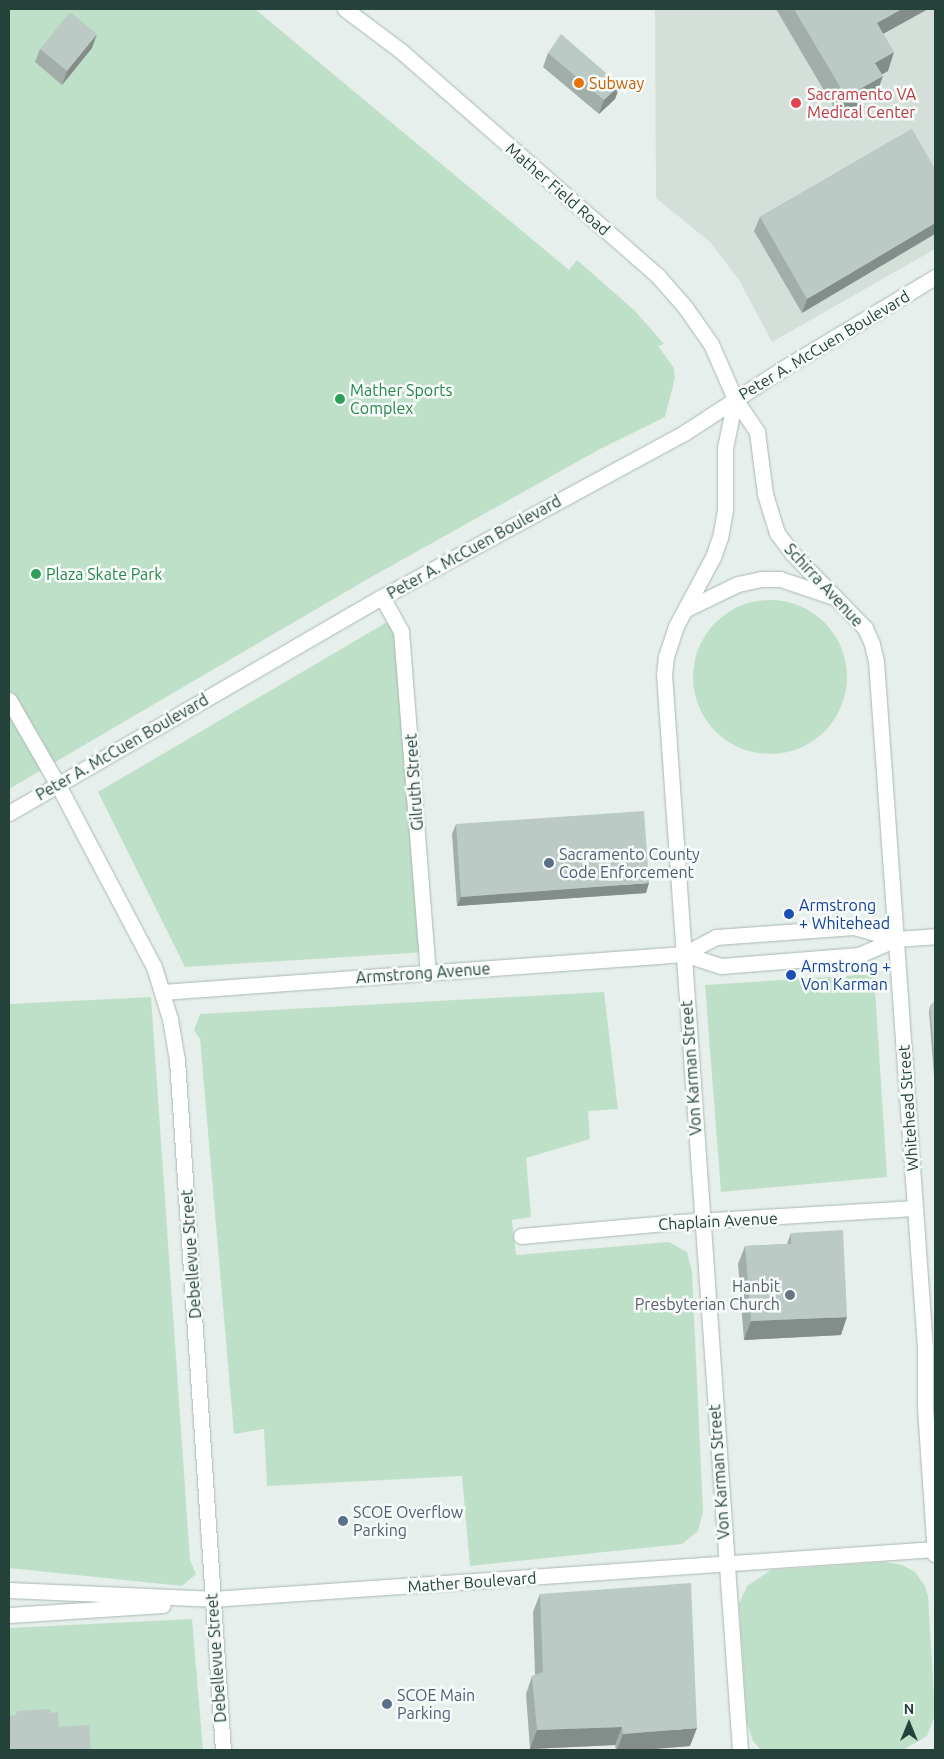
<!DOCTYPE html>
<style>
body{margin:0}
#map{position:relative;width:944px;height:1759px;overflow:hidden;background:#e6efeb;font-family:Ubuntu,sans-serif}
div>[style]{position:absolute}
[style*='--x']{left:calc(var(--x)*1px);top:calc(var(--y)*1px);width:calc(var(--w)*1px);rotate:calc(var(--a)*1deg)}
.built>*{inset:0;background:#d4dfda}
.green>*{inset:0;background:#bfe0c8}
.round{border-radius:50%}
.roads{filter:drop-shadow(0 0 1px #a8b8b2) drop-shadow(0 0 1px #a8b8b2)}
.street>*{height:15px;margin:-7.5px;padding:0 7.5px;transform-origin:7.5px;border-radius:7.5px;background:#fff}
.secondary>*{height:15px;margin:-7.5px;padding:0 7.5px;transform-origin:7.5px;border-radius:7.5px;background:#fff}
.wall>*{inset:0;background:#a1aea9}
.shaded-wall>*{inset:0;background:#838d89}
.building>*{inset:0;background:#bbcac4}
.dots>*{width:14px;height:14px;translate:-50% -50%;box-sizing:border-box;border:2px solid #f7fbf9;border-radius:50%}
span{translate:-50% -50%;white-space:nowrap;text-align:center;line-height:1.15;-webkit-text-stroke:5px #f7fbf9;paint-order:stroke}
.food-label{font-size:16px;color:#c56008}
.left{translate:0 -50%;text-align:left}
.health-label{font-size:16px;color:#be3a42}
.street-label{font-size:16px;color:#24423a}
.leisure-label{font-size:16px;color:#27864d}
.service-label{font-size:16px;color:#4e5e75}
.transit-label{font-size:16px;color:#164399}
.worship-label{font-size:16px;color:#5b616d}
.right{translate:-100% -50%;text-align:right}
.frame{position:absolute;inset:0;border:10px solid #24423a;pointer-events:none}
.north{position:absolute;left:884px;top:1699px;width:50px;height:50px;-webkit-text-stroke:4px #f7fbf9;paint-order:stroke;rotate:0deg;font-size:14px;font-weight:700;line-height:20px;text-align:center;color:#24423a}
.north::after{content:'';display:block;margin:auto;width:18px;height:22px;background:#24423a;clip-path:polygon(50% 0,100% 100%,50% 72%,0 100%)}
</style>
<div id="map">
<div class="built">
<div style="clip-path:polygon(655px 9px,935px 9px,935px 249px,772px 342px,739px 280px,710px 242px,656px 198px)"></div>
</div>
<div class="green">
<div style="clip-path:polygon(9px 9px,255px 9px,569px 270px,577px 260px,635px 311px,664px 344px,658px 346px,674px 368px,675px 378px,665px 417px,600px 449px,366px 580px,9px 789px)"></div>
<div class="round" style="left:693px;top:600px;width:154px;height:154px"></div>
<div style="clip-path:polygon(394px 618px,427px 952px,185px 967px,98px 792px)"></div>
<div style="clip-path:polygon(874px 974px,887px 1177px,721px 1192px,705px 985px)"></div>
<div style="clip-path:polygon(604px 992px,618px 1109px,588px 1111px,590px 1139px,526px 1158px,531px 1217px,512px 1220px,516px 1255px,669px 1242px,687px 1252px,692px 1272px,703px 1512px,698px 1531px,682px 1544px,470px 1566px,462px 1476px,267px 1486px,264px 1429px,234px 1434px,200px 1039px,194px 1030px,200px 1014px)"></div>
<div style="clip-path:polygon(151px 997px,190px 1560px,196px 1574px,182px 1586px,9px 1568px,9px 1004px)"></div>
<div style="clip-path:polygon(884px 1562px,902px 1565px,915px 1572px,925px 1586px,928px 1596px,935px 1715px,927px 1736px,903px 1750px,760px 1749px,753px 1741px,747px 1722px,739px 1604px,747px 1586px,771px 1570px)"></div>
<div style="clip-path:polygon(192px 1619px,203px 1750px,9px 1750px,9px 1628px)"></div>
</div>
<div class="roads">
<div class="street">
<div style="--x:382;--y:597;--w:39;--a:61"></div>
<div style="--x:401;--y:631;--w:343;--a:85.5"></div>
<div style="--x:57;--y:783;--w:208;--a:62.2"></div>
<div style="--x:154;--y:967;--w:54;--a:72.9"></div>
<div style="--x:170;--y:1019;--w:42;--a:80.3"></div>
<div style="--x:177;--y:1060;--w:692;--a:86.19"></div>
<div style="--x:9;--y:813;--w:431;--a:-30.1"></div>
<div style="--x:382;--y:597;--w:344;--a:-28.5"></div>
<div style="--x:684;--y:433;--w:117;--a:-33.1"></div>
<div style="--x:782;--y:369;--w:179;--a:-31"></div>
<div style="--x:684;--y:954;--w:36;--a:-28"></div>
<div style="--x:716;--y:937;--w:138;--a:-4.1"></div>
<div style="--x:854;--y:927;--w:44;--a:15.9"></div>
<div style="--x:162;--y:992;--w:523;--a:-4.16"></div>
<div style="--x:684;--y:954;--w:39;--a:18"></div>
<div style="--x:721;--y:966;--w:138;--a:-4.6"></div>
<div style="--x:859;--y:955;--w:40;--a:-23.4"></div>
<div style="--x:896;--y:939;--w:39;--a:-4"></div>
<div style="--x:521;--y:1236;--w:159;--a:-5.1"></div>
<div style="--x:679;--y:1222;--w:236;--a:-3.4"></div>
</div>
<div class="secondary">
<div style="--x:345;--y:9;--w:70;--a:36.9"></div>
<div style="--x:401;--y:51;--w:340;--a:41.2"></div>
<div style="--x:657;--y:275;--w:43;--a:48.8"></div>
<div style="--x:685;--y:307;--w:45;--a:54.9"></div>
<div style="--x:711;--y:344;--w:60;--a:66.4"></div>
<div style="--x:735;--y:399;--w:40;--a:56"></div>
<div style="--x:757;--y:432;--w:63;--a:82.6"></div>
<div style="--x:765;--y:494;--w:41;--a:72.9"></div>
<div style="--x:777;--y:533;--w:25;--a:53"></div>
<div style="--x:792;--y:553;--w:105;--a:45.8"></div>
<div style="--x:865;--y:628;--w:17;--a:66"></div>
<div style="--x:872;--y:644;--w:17;--a:77"></div>
<div style="--x:876;--y:661;--w:689;--a:85.92"></div>
<div style="--x:925;--y:1348;--w:60;--a:90"></div>
<div style="--x:925;--y:1408;--w:147;--a:86.1"></div>
<div style="--x:735;--y:399;--w:50;--a:101.5"></div>
<div style="--x:725;--y:448;--w:62;--a:90"></div>
<div style="--x:725;--y:510;--w:27;--a:100"></div>
<div style="--x:720;--y:537;--w:21;--a:109"></div>
<div style="--x:713;--y:557;--w:78;--a:118.2"></div>
<div style="--x:676;--y:626;--w:32;--a:108"></div>
<div style="--x:666;--y:656;--w:18;--a:96"></div>
<div style="--x:664;--y:674;--w:1079;--a:85.96"></div>
<div style="--x:686;--y:609;--w:58;--a:-25.7"></div>
<div style="--x:738;--y:584;--w:24;--a:-12"></div>
<div style="--x:761;--y:579;--w:19;--a:0"></div>
<div style="--x:780;--y:579;--w:54;--a:18.4"></div>
<div style="--x:9;--y:700;--w:96;--a:60"></div>
<div style="--x:9;--y:1590;--w:203;--a:2.5"></div>
<div style="--x:212;--y:1599;--w:725;--a:-3.96"></div>
<div style="--x:9;--y:1615;--w:154;--a:-3.7"></div>
</div>
</div>
<div class="wall">
<div style="clip-path:polygon(776px 9px,928px 9px,883px 34px,888px 71px,882px 74px,876px 95px,839px 116px)"></div>
<div style="clip-path:polygon(92px 48px,62px 85px,35px 62px,40px 49px)"></div>
<div style="clip-path:polygon(548px 53px,620px 85px,615px 99px,599px 114px,543px 67px)"></div>
<div style="clip-path:polygon(912px 129px,802px 313px,754px 231px,760px 217px)"></div>
<div style="clip-path:polygon(456px 824px,646px 893px,457px 906px,452px 834px)"></div>
<div style="clip-path:polygon(935px 1001px,935px 1089px,929px 1011px,930px 1006px)"></div>
<div style="clip-path:polygon(791px 1233px,841px 1335px,744px 1340px,738px 1264px,745px 1246px,787px 1244px)"></div>
<div style="clip-path:polygon(540px 1594px,690px 1746px,642px 1750px,616px 1750px,615px 1745px,530px 1749px,526px 1694px,532px 1676px,535px 1675px,533px 1612px)"></div>
</div>
<div class="shaded-wall">
<div style="clip-path:polygon(902px 9px,928px 9px,870px 41px,877px 23px)"></div>
<div style="clip-path:polygon(97px 34px,92px 48px,62px 85px,67px 71px)"></div>
<div style="clip-path:polygon(894px 52px,888px 71px,869px 82px,875px 63px)"></div>
<div style="clip-path:polygon(883px 76px,876px 95px,839px 116px,846px 97px)"></div>
<div style="clip-path:polygon(620px 85px,615px 99px,599px 114px,604px 100px)"></div>
<div style="clip-path:polygon(935px 223px,935px 234px,802px 313px,807px 299px)"></div>
<div style="clip-path:polygon(649px 883px,646px 893px,457px 906px,461px 897px)"></div>
<div style="clip-path:polygon(847px 1317px,841px 1335px,744px 1340px,751px 1321px)"></div>
<div style="clip-path:polygon(622px 1727px,615px 1745px,530px 1749px,537px 1730px)"></div>
<div style="clip-path:polygon(697px 1728px,690px 1746px,642px 1750px,617px 1750px,623px 1734px)"></div>
</div>
<div class="building">
<div style="clip-path:polygon(794px 9px,902px 9px,877px 23px,894px 52px,875px 63px,883px 76px,846px 97px)"></div>
<div style="clip-path:polygon(70px 12px,97px 34px,67px 71px,40px 49px)"></div>
<div style="clip-path:polygon(561px 34px,620px 85px,604px 100px,548px 53px)"></div>
<div style="clip-path:polygon(912px 129px,935px 169px,935px 223px,807px 299px,760px 217px)"></div>
<div style="clip-path:polygon(644px 811px,649px 883px,461px 897px,456px 824px)"></div>
<div style="clip-path:polygon(935px 1001px,935px 1064px,930px 1006px)"></div>
<div style="clip-path:polygon(843px 1230px,847px 1317px,751px 1321px,745px 1246px,791px 1244px,791px 1233px)"></div>
<div style="clip-path:polygon(691px 1583px,697px 1728px,623px 1734px,622px 1727px,537px 1730px,532px 1676px,543px 1672px,540px 1594px)"></div>
<div style="clip-path:polygon(50px 1709px,51px 1713px,58px 1712px,59px 1727px,89px 1725px,91px 1750px,9px 1750px,9px 1716px,16px 1715px,17px 1711px)"></div>
</div>
<div class="dots">
<div style="left:579px;top:83px;background:#e8710a"></div>
<div style="left:796px;top:103px;background:#e0444e"></div>
<div style="left:340px;top:399px;background:#2e9e5b"></div>
<div style="left:36px;top:574px;background:#2e9e5b"></div>
<div style="left:549px;top:863px;background:#5c6f8a"></div>
<div style="left:789px;top:914px;background:#1a4fb4"></div>
<div style="left:791px;top:975px;background:#1a4fb4"></div>
<div style="left:790px;top:1295px;background:#6b7280"></div>
<div style="left:343px;top:1521px;background:#5c6f8a"></div>
<div style="left:387px;top:1704px;background:#5c6f8a"></div>
</div>
<div class="food-label">
<span class="left" style="left:589px;top:83px">Subway</span>
</div>
<div class="health-label">
<span class="left" style="left:807px;top:103px">Sacramento VA<br>Medical Center</span>
</div>
<div class="street-label">
<span style="left:558px;top:189px;rotate:41deg">Mather Field Road</span>
<span style="left:824px;top:345px;rotate:-31deg">Peter A. McCuen Boulevard</span>
<span style="left:474px;top:547px;rotate:-29deg">Peter A. McCuen Boulevard</span>
<span style="left:824px;top:585px;rotate:47deg">Schirra Avenue</span>
<span style="left:122px;top:747px;rotate:-30deg">Peter A. McCuen Boulevard</span>
<span style="left:414px;top:782px;rotate:-94deg">Gilruth Street</span>
<span style="left:423px;top:973px;rotate:-4deg">Armstrong Avenue</span>
<span style="left:691px;top:1068px;rotate:-94deg">Von Karman Street</span>
<span style="left:908px;top:1108px;rotate:-94deg">Whitehead Street</span>
<span style="left:718px;top:1221px;rotate:-3deg">Chaplain Avenue</span>
<span style="left:191px;top:1254px;rotate:-94deg">Debellevue Street</span>
<span style="left:719px;top:1472px;rotate:-94deg">Von Karman Street</span>
<span style="left:472px;top:1582px;rotate:-4deg">Mather Boulevard</span>
<span style="left:216px;top:1658px;rotate:-94deg">Debellevue Street</span>
</div>
<div class="leisure-label">
<span class="left" style="left:350px;top:399px">Mather Sports<br>Complex</span>
<span class="left" style="left:46px;top:574px">Plaza Skate Park</span>
</div>
<div class="service-label">
<span class="left" style="left:559px;top:863px">Sacramento County<br>Code Enforcement</span>
<span class="left" style="left:353px;top:1521px">SCOE Overflow<br>Parking</span>
<span class="left" style="left:397px;top:1704px">SCOE Main<br>Parking</span>
</div>
<div class="transit-label">
<span class="left" style="left:799px;top:914px">Armstrong<br>+ Whitehead</span>
<span class="left" style="left:801px;top:975px">Armstrong +<br>Von Karman</span>
</div>
<div class="worship-label">
<span class="right" style="left:780px;top:1295px">Hanbit<br>Presbyterian Church</span>
</div>
<div class="frame"></div>
<div class="north">N</div>
</div>
